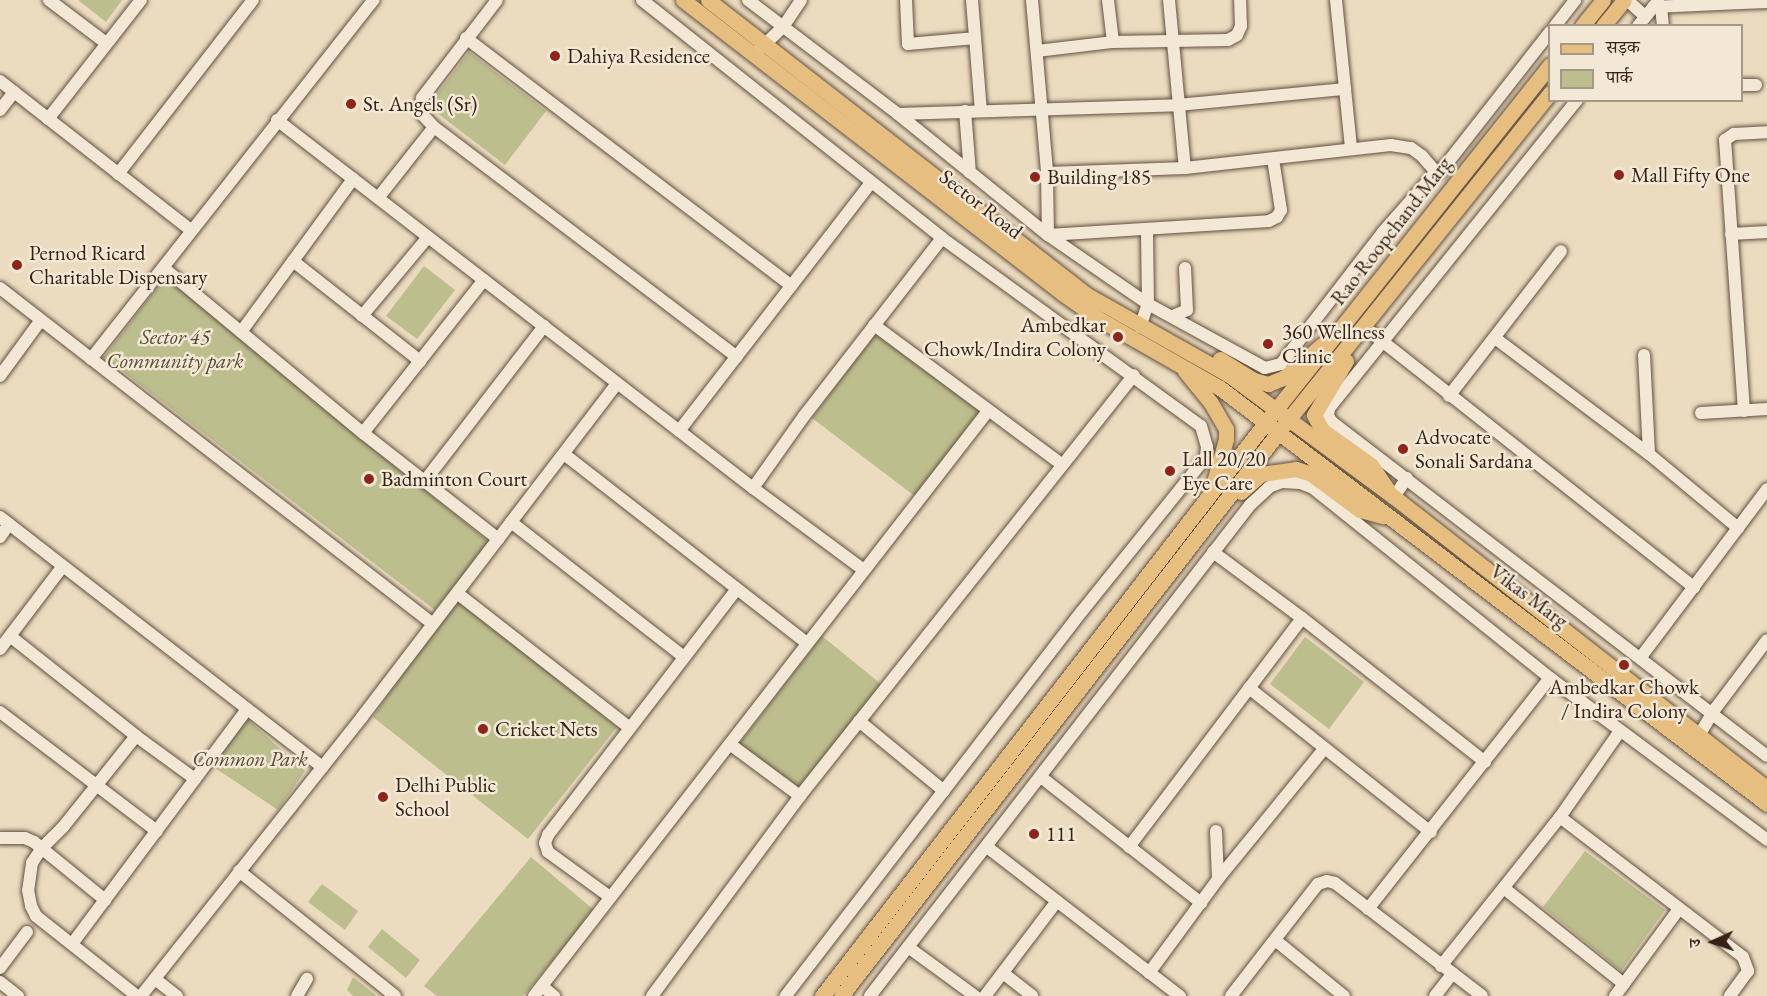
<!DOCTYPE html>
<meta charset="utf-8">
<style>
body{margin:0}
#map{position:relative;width:1767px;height:996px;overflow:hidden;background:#ebdbbf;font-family:"EB Garamond","Noto Serif Devanagari",serif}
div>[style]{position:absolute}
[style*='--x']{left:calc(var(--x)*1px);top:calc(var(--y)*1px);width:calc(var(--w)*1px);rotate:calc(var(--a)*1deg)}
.green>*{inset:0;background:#bdbe8e}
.roads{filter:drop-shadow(0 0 2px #625040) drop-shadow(0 0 2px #625040)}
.minor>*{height:12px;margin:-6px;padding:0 6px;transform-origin:6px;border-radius:6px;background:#f2e8d5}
.major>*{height:15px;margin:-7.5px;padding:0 7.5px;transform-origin:7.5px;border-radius:7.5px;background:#e6be80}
.dots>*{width:16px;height:16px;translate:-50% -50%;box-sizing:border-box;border:3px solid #f2e8d5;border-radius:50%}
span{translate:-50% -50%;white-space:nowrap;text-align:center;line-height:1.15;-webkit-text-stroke:5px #f2e8d5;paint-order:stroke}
.poi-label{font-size:21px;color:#352115}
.left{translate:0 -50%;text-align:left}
.right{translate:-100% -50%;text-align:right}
.street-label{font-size:21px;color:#352115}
.park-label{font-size:21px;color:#574833;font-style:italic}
.legend{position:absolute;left:1548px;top:24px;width:195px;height:78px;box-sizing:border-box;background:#f2e8d5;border:2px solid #a69888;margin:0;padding:8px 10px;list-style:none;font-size:18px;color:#352115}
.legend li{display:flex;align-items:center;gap:12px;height:30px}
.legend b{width:30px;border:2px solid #a69888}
.north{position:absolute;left:1683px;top:912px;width:60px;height:60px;-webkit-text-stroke:4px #f2e8d5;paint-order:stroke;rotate:267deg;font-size:16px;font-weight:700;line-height:24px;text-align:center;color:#352115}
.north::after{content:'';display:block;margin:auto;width:21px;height:27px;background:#352115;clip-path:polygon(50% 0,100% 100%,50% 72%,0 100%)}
</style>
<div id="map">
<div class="green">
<div style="clip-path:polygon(78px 0,122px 0,106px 22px)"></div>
<div style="clip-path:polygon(469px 52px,546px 111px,505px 165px,428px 106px)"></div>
<div style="clip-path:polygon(424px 266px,455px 290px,417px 339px,386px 316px)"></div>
<div style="clip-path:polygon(165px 277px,489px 542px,435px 610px,104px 357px)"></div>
<div style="clip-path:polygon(876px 333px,980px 412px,916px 497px,812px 418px)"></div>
<div style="clip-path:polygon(455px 595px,617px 727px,528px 839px,373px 717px)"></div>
<div style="clip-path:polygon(822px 636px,881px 684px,799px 790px,739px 744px)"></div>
<div style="clip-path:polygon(1305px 637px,1364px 682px,1329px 729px,1270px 684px)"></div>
<div style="clip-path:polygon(246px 718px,305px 771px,278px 810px,212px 766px)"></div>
<div style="clip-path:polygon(1585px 851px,1665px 910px,1621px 971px,1543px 907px)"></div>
<div style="clip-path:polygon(531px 857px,594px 910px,523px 996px,437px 996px,424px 986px)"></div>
<div style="clip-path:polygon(322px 884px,358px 911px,345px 930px,308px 902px)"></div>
<div style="clip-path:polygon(382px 929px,420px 960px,406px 978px,368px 947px)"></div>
<div style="clip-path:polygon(353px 977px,377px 996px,353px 996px,347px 990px)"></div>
</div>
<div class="roads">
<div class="minor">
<div style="--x:49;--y:0;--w:71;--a:37"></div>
<div style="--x:642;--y:0;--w:383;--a:38.4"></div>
<div style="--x:942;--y:238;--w:320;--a:36"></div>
<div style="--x:1201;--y:426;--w:22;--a:74"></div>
<div style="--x:1207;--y:447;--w:10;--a:96"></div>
<div style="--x:1206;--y:457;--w:198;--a:128.8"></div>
<div style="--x:1082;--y:611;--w:486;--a:127.6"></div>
<div style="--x:748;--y:0;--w:188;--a:37.2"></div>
<div style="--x:898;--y:114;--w:193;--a:38.9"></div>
<div style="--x:1048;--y:235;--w:121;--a:34.6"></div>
<div style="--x:1148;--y:304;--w:133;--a:28.7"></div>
<div style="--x:1265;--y:368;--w:16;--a:-14"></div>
<div style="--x:1281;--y:364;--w:167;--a:-52.3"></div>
<div style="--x:1383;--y:232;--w:76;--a:-48.7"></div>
<div style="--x:1433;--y:175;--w:9;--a:-27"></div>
<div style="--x:1441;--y:171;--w:177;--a:-51.9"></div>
<div style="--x:906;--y:0;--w:44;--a:87.4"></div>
<div style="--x:908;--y:44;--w:67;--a:-5.1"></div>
<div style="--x:972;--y:0;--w:111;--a:85.4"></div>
<div style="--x:1032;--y:0;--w:174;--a:85"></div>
<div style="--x:1047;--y:173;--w:62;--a:89.1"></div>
<div style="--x:1108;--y:0;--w:42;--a:83.2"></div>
<div style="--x:1169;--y:0;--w:169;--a:84.6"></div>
<div style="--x:1336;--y:0;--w:149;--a:84.2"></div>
<div style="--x:1627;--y:0;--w:24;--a:42"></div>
<div style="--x:1741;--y:3;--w:26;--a:-2"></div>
<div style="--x:1653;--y:7;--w:88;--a:-2.6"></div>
<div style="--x:1741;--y:3;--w:3;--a:-90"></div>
<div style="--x:1661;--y:7;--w:19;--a:84"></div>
<div style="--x:1555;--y:26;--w:33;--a:-52"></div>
<div style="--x:1638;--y:26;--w:32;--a:-51"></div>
<div style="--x:466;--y:38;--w:409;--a:37.3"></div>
<div style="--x:759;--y:50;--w:33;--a:-44"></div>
<div style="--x:783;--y:27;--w:32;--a:-56"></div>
<div style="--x:1037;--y:51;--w:77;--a:-6.8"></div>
<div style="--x:1113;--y:42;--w:115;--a:-1"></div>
<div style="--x:1228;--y:40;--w:10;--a:-29"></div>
<div style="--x:1237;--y:35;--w:10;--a:-66"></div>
<div style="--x:1241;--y:26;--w:26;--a:-92"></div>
<div style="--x:0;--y:81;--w:242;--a:38"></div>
<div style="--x:1742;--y:85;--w:14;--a:0"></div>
<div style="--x:1577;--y:100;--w:395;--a:128.8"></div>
<div style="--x:1329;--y:408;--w:8;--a:97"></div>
<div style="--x:1328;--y:416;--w:7;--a:56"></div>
<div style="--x:1332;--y:422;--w:548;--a:37.52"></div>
<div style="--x:0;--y:110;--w:23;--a:-52"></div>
<div style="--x:965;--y:111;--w:62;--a:85.4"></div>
<div style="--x:898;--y:114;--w:280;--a:-1.8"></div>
<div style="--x:1178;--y:105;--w:168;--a:-5.5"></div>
<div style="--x:48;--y:119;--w:151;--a:-52"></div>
<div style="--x:277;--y:120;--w:602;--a:37.71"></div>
<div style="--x:753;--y:488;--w:138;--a:36.5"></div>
<div style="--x:434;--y:127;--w:380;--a:37.2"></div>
<div style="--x:1047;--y:173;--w:138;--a:-2.1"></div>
<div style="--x:1185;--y:168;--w:207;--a:-6.4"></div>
<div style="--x:1391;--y:145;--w:20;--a:9"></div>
<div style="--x:1411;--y:148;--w:14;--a:36"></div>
<div style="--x:1422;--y:156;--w:21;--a:49"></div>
<div style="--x:118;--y:174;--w:220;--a:-52.2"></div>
<div style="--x:378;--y:198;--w:90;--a:-51.7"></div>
<div style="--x:434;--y:127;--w:16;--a:-133"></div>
<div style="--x:423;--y:115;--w:17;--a:-93"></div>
<div style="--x:422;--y:98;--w:123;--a:-52.6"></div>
<div style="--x:1731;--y:234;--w:36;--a:-3"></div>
<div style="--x:1048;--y:235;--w:221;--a:-3.6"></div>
<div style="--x:1269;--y:221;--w:9;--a:-27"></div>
<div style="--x:1277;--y:217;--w:8;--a:-60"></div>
<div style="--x:1281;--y:210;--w:52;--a:-98.9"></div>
<div style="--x:293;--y:261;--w:162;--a:38.2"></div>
<div style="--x:164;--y:268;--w:259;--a:39.7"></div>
<div style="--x:363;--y:433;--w:172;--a:38.1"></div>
<div style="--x:0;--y:288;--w:548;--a:37.81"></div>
<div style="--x:362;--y:316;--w:103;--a:-50.1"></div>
<div style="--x:1173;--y:316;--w:15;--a:-23"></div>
<div style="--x:1187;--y:310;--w:42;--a:-92.7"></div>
<div style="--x:874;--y:325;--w:233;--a:36.6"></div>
<div style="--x:1363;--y:326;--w:422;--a:38.3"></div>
<div style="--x:1140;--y:327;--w:24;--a:-71"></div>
<div style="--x:1148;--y:304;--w:75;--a:-90.8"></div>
<div style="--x:241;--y:332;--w:190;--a:-53.8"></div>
<div style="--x:1495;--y:338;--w:193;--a:37"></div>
<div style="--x:1649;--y:454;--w:116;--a:39.7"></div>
<div style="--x:1644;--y:355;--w:99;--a:87.1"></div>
<div style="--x:91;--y:359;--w:457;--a:-51.8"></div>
<div style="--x:0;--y:376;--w:69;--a:-53.8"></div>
<div style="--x:1449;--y:396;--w:183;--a:-52.3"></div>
<div style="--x:1744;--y:411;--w:272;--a:-94"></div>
<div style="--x:1725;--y:140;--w:11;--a:-34"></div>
<div style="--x:1734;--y:134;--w:33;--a:-3"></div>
<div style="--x:1701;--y:413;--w:66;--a:-3.5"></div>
<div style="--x:679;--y:431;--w:314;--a:-52.3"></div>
<div style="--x:363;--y:433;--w:195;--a:-51.7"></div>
<div style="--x:564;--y:454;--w:308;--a:37.9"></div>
<div style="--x:424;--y:482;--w:197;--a:-52.4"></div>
<div style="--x:753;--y:488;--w:88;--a:-54.7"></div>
<div style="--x:804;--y:416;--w:225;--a:-52.2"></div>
<div style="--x:1394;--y:497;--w:23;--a:-56"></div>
<div style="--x:0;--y:517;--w:408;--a:37.8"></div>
<div style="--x:511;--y:522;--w:219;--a:38"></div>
<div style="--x:0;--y:537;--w:16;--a:-55"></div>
<div style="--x:1213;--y:552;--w:111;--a:36.6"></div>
<div style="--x:1302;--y:618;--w:233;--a:38.2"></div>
<div style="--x:457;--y:593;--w:219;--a:38"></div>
<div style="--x:10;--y:636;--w:161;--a:38.4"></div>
<div style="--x:136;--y:736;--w:73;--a:36.1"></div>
<div style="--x:0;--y:649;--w:104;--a:-52.8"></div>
<div style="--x:1641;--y:657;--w:210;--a:-53.1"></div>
<div style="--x:1249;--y:688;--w:232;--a:38.4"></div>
<div style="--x:0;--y:712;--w:197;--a:37.2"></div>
<div style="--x:859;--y:721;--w:110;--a:39.5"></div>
<div style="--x:136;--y:736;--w:117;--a:128.7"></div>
<div style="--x:63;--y:827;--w:30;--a:135"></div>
<div style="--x:42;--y:848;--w:18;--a:124"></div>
<div style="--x:32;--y:863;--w:27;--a:98"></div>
<div style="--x:28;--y:890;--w:16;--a:79"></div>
<div style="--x:31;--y:906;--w:11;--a:63"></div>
<div style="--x:36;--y:916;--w:129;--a:38.4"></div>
<div style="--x:1695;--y:742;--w:39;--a:-59"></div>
<div style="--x:1715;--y:709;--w:86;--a:-53"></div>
<div style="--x:731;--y:745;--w:86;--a:36.5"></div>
<div style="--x:1041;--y:777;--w:204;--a:38.2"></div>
<div style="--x:1560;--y:817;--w:230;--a:37.4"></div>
<div style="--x:1743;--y:957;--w:15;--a:70"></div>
<div style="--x:1748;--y:971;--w:31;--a:126"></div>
<div style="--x:1216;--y:831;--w:48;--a:87.6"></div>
<div style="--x:0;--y:838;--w:25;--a:0"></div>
<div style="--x:25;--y:838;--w:10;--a:24"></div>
<div style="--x:34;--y:842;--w:92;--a:39.2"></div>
<div style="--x:987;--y:847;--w:244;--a:37.7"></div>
<div style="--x:1129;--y:847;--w:287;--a:-52.9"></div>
<div style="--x:239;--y:871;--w:200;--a:38.7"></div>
<div style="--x:1505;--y:889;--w:152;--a:38.6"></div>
<div style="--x:610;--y:897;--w:77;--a:-144"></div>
<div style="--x:548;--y:852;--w:9;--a:-108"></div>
<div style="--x:545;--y:843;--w:9;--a:-69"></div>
<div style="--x:548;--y:835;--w:310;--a:-52.5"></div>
<div style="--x:1368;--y:909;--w:294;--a:-51.8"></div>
<div style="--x:1275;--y:940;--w:89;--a:39.1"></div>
<div style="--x:72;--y:944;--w:293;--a:-53.3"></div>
<div style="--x:908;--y:947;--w:83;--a:36.2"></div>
<div style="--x:1441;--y:966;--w:191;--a:-51.4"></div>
<div style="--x:1560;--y:817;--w:105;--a:-55.1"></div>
<div style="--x:0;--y:968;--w:45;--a:-53.1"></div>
<div style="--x:1003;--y:973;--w:37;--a:38"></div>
<div style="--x:1149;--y:973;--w:117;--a:-53.7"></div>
<div style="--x:1218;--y:879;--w:168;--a:-50.8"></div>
<div style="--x:155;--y:979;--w:28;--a:38"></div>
<div style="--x:0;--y:982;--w:23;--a:38"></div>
<div style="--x:542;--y:986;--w:16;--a:40"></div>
<div style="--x:141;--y:996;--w:356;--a:-51.6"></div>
<div style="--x:362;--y:717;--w:420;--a:-52.6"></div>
<div style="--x:297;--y:996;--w:20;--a:-60"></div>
<div style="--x:534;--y:996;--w:741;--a:-52.19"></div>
<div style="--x:652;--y:996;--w:249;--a:-53.5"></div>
<div style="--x:800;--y:796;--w:537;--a:-51.57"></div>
<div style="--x:870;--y:996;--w:621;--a:-52.26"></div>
<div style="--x:1250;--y:505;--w:26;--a:-43"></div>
<div style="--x:1269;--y:487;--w:14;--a:-21"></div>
<div style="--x:1282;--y:482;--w:18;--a:3"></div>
<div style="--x:1300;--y:483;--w:14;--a:21"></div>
<div style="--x:1313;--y:488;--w:304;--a:38.7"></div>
<div style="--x:1550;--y:678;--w:271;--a:36.7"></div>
<div style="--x:985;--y:996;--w:119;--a:-52.8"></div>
<div style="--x:1231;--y:996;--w:142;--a:-52.2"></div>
<div style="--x:1318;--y:884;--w:9;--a:-18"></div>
<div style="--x:1327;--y:881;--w:8;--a:14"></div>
<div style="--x:1335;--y:883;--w:185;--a:37.5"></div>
<div style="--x:1435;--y:996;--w:29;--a:-52"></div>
<div style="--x:1615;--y:996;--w:108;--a:-53.7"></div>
</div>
<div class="major">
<div style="--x:683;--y:0;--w:479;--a:37.7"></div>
<div style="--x:1062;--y:293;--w:45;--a:35.1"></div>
<div style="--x:1099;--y:319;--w:139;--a:29.7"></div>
<div style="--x:1220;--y:388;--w:687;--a:37.25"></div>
<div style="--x:708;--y:0;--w:480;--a:37.9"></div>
<div style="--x:1087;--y:295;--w:163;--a:29.4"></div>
<div style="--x:1229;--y:375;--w:205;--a:36.5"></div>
<div style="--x:1394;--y:497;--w:473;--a:38"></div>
<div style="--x:1582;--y:26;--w:33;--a:-51"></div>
<div style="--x:1603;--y:26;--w:33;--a:-51"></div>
<div style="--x:1220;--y:359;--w:40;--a:32"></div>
<div style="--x:1254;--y:380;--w:15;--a:16"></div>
<div style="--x:1268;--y:384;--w:18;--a:-22"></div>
<div style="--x:1285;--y:377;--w:50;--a:-41"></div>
<div style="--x:1346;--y:361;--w:63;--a:120.7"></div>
<div style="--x:1314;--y:415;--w:17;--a:62"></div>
<div style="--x:1322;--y:430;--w:60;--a:35.5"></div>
<div style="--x:1371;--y:465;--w:30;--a:56"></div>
<div style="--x:1185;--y:371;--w:41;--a:50.9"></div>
<div style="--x:1211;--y:403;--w:30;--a:60"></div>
<div style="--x:1226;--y:429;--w:10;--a:90"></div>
<div style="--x:1226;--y:439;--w:45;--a:105.6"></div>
<div style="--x:1241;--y:492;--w:27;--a:-42"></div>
<div style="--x:1261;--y:474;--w:35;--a:-8"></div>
<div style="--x:1296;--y:469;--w:16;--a:18"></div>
<div style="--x:1311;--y:474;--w:61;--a:36.3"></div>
<div style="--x:1360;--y:510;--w:24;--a:15"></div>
<div style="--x:822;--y:996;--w:726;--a:-52.28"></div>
<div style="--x:1266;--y:422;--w:456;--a:-51.5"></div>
<div style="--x:841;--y:996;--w:729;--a:-52.19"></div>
<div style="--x:1288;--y:420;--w:419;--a:-51.3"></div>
</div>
</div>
<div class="dots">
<div style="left:555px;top:56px;background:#8f2418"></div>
<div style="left:351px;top:104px;background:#8f2418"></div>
<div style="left:1619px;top:175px;background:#8f2418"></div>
<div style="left:1035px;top:177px;background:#8f2418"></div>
<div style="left:17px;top:265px;background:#8f2418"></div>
<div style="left:1118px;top:337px;background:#8f2418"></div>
<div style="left:1268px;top:344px;background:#8f2418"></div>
<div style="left:1403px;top:449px;background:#8f2418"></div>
<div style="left:1170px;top:471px;background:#8f2418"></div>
<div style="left:369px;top:479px;background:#8f2418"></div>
<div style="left:1624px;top:665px;background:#8f2418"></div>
<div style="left:483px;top:729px;background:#8f2418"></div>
<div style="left:383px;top:797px;background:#8f2418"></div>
<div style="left:1034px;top:834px;background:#8f2418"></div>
</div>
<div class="poi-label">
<span class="left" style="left:567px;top:56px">Dahiya Residence</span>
<span class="left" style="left:363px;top:104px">St. Angels (Sr)</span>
<span class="left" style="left:1631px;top:175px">Mall Fifty One</span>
<span class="left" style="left:1047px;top:177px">Building 185</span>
<span class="left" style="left:29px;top:265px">Pernod Ricard<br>Charitable Dispensary</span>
<span class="right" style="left:1106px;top:337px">Ambedkar<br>Chowk/Indira Colony</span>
<span class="left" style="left:1282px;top:344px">360 Wellness<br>Clinic</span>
<span class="left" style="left:1415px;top:449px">Advocate<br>Sonali Sardana</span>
<span class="left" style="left:1182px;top:471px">Lall 20/20<br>Eye Care</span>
<span class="left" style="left:381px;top:479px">Badminton Court</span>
<span style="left:1624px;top:699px">Ambedkar Chowk<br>/ Indira Colony</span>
<span class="left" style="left:495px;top:729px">Cricket Nets</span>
<span class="left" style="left:395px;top:797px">Delhi Public<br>School</span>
<span class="left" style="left:1046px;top:834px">111</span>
</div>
<div class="street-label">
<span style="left:981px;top:204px;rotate:38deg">Sector Road</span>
<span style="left:1391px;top:231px;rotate:-52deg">Rao Roopchand Marg</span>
<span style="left:1529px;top:596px;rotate:37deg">Vikas Marg</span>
</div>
<div class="park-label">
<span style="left:175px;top:349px">Sector 45<br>Community park</span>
<span style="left:250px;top:759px">Common Park</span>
</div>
<ul class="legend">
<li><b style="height:8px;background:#e6be80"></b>सड़क</li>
<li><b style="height:16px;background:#bdbe8e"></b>पार्क</li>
</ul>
<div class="north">उ</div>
</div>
